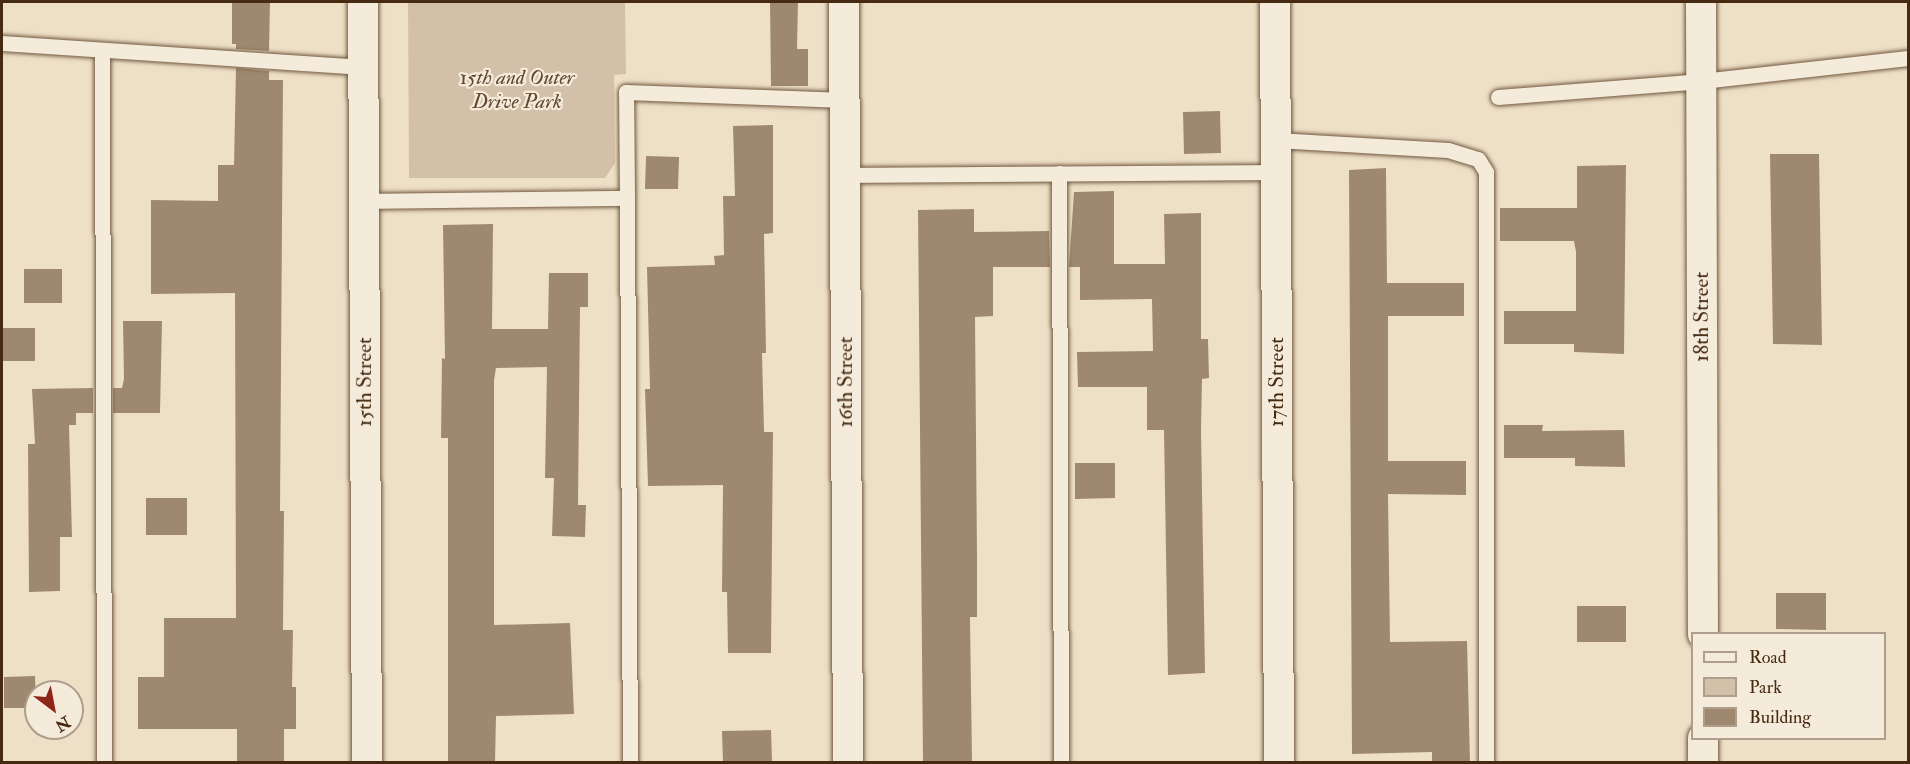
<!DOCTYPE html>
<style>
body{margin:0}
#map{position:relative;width:1910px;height:764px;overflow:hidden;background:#eee0c7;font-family:"IM FELL Double Pica",serif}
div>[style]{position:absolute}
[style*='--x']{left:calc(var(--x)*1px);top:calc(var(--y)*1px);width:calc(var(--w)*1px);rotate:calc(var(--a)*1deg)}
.green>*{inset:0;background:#d2c1a8}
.building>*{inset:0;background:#9e8970}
.roads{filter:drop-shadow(0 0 2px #71583f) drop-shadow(0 0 2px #71583f)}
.lane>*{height:15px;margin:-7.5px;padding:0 7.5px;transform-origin:7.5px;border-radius:7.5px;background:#f4ebdb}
.street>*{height:30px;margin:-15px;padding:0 15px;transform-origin:15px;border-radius:15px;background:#f4ebdb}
span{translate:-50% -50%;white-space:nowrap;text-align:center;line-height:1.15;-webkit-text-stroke:4.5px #f4ebdb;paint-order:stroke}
.park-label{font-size:21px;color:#634830;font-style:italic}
.street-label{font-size:21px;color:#472a12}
.frame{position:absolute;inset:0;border:3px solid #472a12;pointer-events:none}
.legend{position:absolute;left:1691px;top:632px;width:195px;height:108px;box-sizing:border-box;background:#f4ebdb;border:2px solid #af9e8b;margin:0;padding:8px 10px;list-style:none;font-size:18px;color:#472a12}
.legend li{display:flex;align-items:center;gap:12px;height:30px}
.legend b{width:30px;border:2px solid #af9e8b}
.north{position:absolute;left:24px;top:680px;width:60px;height:60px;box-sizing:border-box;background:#f4ebdb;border:2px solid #af9e8b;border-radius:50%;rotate:148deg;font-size:16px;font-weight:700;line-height:24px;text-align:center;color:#472a12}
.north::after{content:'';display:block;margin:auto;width:21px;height:27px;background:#8f2418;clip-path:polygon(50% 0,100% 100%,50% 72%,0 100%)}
</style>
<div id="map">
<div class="green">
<div style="clip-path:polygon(408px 2px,625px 2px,626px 74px,614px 75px,615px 163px,605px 178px,409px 178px)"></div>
</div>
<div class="building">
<div style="clip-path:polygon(232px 2px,270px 2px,269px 51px,236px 49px,236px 44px,232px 44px)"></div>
<div style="clip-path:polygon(770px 2px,798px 2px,797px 49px,808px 49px,808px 86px,771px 86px)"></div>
<div style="clip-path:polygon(236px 68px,269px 71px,269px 80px,283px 80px,280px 511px,284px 511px,283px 630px,293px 630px,292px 687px,296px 687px,296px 729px,284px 729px,284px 762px,237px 762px,237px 729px,138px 729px,138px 677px,164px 677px,164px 618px,236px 618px,235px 293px,151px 294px,151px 200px,218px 201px,218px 165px,234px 165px)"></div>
<div style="clip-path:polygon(1220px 111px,1221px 153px,1184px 154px,1183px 112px)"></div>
<div style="clip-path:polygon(773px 125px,773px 233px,764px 234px,766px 353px,762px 353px,764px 432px,773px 432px,771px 653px,728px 653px,727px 592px,722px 592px,723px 485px,648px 486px,645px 389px,650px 389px,647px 267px,715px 265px,714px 256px,724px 255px,723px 196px,735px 196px,733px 126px)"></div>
<div style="clip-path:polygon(1770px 154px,1819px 154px,1822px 345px,1773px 344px)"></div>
<div style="clip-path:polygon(646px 156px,679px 157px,678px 189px,645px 189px)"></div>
<div style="clip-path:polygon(1626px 165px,1624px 354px,1574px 352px,1574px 344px,1504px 344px,1504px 311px,1576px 311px,1576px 252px,1574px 241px,1500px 241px,1500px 208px,1577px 208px,1577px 166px)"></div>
<div style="clip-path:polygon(1386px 168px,1387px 283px,1464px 283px,1464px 316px,1388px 316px,1388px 461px,1466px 461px,1466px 495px,1388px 494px,1390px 642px,1467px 641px,1470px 762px,1432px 762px,1432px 752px,1352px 754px,1349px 170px)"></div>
<div style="clip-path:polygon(1114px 191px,1114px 264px,1165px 264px,1164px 214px,1201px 213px,1201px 339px,1208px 339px,1209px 378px,1202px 379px,1201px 430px,1205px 673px,1168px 675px,1164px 430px,1147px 430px,1147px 387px,1078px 387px,1077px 352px,1153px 351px,1152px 299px,1080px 300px,1080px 267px,1069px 267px,1074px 192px)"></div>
<div style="clip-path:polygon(974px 209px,974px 232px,1049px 231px,1050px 267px,993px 267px,993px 316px,975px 317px,977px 556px,977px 617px,970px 617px,972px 762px,923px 762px,918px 210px)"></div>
<div style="clip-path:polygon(493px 224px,492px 329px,548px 329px,549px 273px,588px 273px,588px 307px,580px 307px,578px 505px,586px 505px,585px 537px,552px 536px,554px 478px,545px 478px,547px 367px,496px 368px,494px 380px,494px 625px,570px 623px,574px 714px,496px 716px,495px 762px,448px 762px,448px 438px,441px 438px,442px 358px,445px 359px,443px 225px)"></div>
<div style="clip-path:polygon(24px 269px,62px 269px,62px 303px,24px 303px)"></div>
<div style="clip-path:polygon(123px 321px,162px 321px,160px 413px,113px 413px,113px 388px,122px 388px,124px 379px)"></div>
<div style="clip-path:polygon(2px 328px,35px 328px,35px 361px,2px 361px)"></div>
<div style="clip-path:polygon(93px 388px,93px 413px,76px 413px,76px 425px,69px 425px,72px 537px,60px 537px,60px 591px,29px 592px,28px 444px,35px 444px,32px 389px)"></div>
<div style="clip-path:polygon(1504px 425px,1543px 425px,1542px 431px,1624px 430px,1625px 467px,1575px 466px,1575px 458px,1504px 458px)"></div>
<div style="clip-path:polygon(1075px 463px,1115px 463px,1115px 498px,1075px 499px)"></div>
<div style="clip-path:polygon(146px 498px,187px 498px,187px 535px,146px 535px)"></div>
<div style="clip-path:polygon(1776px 593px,1826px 593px,1826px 630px,1776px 629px)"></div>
<div style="clip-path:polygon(1577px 606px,1626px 606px,1626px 642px,1577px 642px)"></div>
<div style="clip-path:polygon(35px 676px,36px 708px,4px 708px,4px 677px)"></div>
<div style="clip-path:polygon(771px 730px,772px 762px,723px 762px,722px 731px)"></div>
</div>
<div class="roads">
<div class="lane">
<div style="--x:2;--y:43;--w:362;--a:3.8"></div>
<div style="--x:102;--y:50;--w:712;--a:89.84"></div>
<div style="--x:1498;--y:97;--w:205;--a:-4.5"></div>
<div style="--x:1702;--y:81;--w:207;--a:-6.4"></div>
<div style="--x:1276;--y:140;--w:172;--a:3.3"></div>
<div style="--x:1448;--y:150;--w:31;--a:17"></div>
<div style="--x:1478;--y:159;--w:15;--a:58"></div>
<div style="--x:1486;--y:172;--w:590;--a:90"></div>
<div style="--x:1059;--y:173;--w:589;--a:89.81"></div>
<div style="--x:845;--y:175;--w:431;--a:-0.4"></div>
<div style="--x:627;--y:198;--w:564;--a:89.7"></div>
<div style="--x:364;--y:201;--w:263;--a:-0.7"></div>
<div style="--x:627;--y:198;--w:106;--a:-90.5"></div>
<div style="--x:626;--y:92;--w:219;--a:2.1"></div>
</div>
<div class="street">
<div style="--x:363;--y:2;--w:760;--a:89.7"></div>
<div style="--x:844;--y:2;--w:760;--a:89.7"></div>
<div style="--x:1275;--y:2;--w:760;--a:89.7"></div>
<div style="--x:1701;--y:2;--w:632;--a:89.82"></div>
<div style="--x:1703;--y:738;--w:24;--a:90"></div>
</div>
</div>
<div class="park-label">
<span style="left:517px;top:90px">15th and Outer<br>Drive Park</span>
</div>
<div class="street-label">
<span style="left:1702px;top:317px;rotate:-90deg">18th Street</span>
<span style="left:365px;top:382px;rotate:-90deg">15th Street</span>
<span style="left:846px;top:382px;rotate:-90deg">16th Street</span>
<span style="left:1277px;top:382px;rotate:-90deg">17th Street</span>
</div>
<div class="frame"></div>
<ul class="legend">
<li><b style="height:8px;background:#f4ebdb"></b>Road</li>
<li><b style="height:16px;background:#d2c1a8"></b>Park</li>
<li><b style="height:16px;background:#9e8970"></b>Building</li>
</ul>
<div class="north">N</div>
</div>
